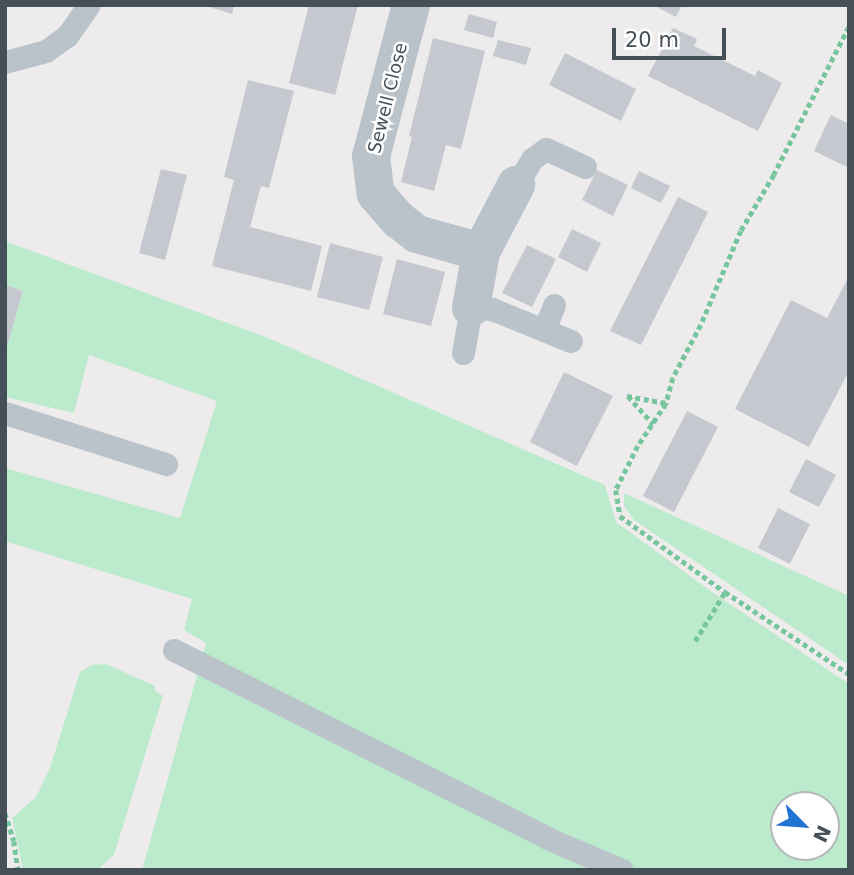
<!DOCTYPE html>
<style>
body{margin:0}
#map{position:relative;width:854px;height:875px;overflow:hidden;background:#eeebec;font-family:"DejaVu Sans",sans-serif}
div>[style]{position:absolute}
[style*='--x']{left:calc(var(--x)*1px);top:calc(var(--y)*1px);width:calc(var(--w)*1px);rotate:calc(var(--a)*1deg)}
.green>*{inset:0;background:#bbebcc}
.building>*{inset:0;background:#c5c8ce}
.path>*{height:4.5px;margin-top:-2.25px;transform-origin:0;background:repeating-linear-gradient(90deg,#76c69d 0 5px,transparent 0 8.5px)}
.lane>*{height:23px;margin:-11.5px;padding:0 11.5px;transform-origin:11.5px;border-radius:11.5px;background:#bac3ca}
.street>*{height:38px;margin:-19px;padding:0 19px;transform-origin:19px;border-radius:19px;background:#bac3ca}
span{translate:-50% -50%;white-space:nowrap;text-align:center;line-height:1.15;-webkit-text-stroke:5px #fff;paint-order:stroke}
.street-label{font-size:18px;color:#454f58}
.frame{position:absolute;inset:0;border:7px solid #454f58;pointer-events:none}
.north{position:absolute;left:770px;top:791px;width:70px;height:70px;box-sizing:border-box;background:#fff;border:2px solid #b5b9bc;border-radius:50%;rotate:115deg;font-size:19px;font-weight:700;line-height:28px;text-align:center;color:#454f58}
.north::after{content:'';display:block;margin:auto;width:24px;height:32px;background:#2373d1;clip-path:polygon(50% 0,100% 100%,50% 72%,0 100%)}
.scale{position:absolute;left:612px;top:28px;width:114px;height:32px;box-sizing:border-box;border:4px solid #454f58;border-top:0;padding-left:9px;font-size:21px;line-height:24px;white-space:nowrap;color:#454f58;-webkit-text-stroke:5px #fff;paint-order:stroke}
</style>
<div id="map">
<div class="green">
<div style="clip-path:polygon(evenodd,5px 241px,268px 338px,605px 485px,616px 522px,712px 592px,849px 684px,849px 870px,142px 870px,206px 643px,184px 630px,192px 599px,5px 541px,5px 468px,180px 518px,217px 401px,89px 355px,74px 413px,5px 397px,5px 352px,23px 291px,5px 285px,5px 241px,784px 805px,826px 805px,826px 847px,784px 847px,784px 805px)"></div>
<div style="clip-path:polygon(624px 493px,849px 596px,849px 665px,634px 520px,624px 506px)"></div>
<div style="clip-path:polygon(106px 664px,155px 686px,155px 691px,163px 696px,114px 855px,97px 870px,23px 870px,12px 818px,36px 797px,50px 768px,80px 672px,91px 665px)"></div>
</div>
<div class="building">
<div style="clip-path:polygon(203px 5px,234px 5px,232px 14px)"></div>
<div style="clip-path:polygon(309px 5px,358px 5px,335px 95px,289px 83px)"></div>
<div style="clip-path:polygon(653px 5px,682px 5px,676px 17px)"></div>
<div style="clip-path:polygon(469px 14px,497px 22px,493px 38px,464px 30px)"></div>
<div style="clip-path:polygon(673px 28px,697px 39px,694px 46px,755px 76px,758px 70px,782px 83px,758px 131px,648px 76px)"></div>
<div style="clip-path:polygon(433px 38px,485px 51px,461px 149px,446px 145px,434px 191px,401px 182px,412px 137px,409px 136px)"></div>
<div style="clip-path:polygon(498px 40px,531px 48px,526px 65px,493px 56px)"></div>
<div style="clip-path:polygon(565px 53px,636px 89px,621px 121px,549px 85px)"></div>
<div style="clip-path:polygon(248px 80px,294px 91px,269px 188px,261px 186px,250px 227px,322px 246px,311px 291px,212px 266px,234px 180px,224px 177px)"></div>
<div style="clip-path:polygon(831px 115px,849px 124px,849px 168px,814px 151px)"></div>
<div style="clip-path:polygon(161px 169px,187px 175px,165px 260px,139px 253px)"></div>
<div style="clip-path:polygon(597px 170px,628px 185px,613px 216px,582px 200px)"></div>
<div style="clip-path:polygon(639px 171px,670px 186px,661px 203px,631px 188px)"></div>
<div style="clip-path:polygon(678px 197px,708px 212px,641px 345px,610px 331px)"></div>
<div style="clip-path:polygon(572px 229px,601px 243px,587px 272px,558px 257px)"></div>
<div style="clip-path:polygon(330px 243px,383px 257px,369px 310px,317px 297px)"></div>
<div style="clip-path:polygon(527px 245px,556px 259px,532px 307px,502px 293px)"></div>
<div style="clip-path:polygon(397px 259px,445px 272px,431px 326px,383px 314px)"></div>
<div style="clip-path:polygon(847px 280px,849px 371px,809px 447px,735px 409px,791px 300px,827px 318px)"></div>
<div style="clip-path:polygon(5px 285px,23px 291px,6px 350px,5px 350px)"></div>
<div style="clip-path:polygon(564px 372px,613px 396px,577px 466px,530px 442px)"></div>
<div style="clip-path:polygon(687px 411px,718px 427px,674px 512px,643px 496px)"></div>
<div style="clip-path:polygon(806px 459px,836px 475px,819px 507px,789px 492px)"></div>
<div style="clip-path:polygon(778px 508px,810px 524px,790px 564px,758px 548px)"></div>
</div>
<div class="path">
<div style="--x:849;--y:27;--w:166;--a:116.9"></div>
<div style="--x:774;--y:175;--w:65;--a:120.5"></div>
<div style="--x:741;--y:231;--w:102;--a:113.1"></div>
<div style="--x:701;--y:325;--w:60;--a:117.8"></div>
<div style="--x:673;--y:378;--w:27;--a:105"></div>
<div style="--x:666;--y:404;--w:50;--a:123.7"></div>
<div style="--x:638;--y:446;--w:49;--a:116.6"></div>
<div style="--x:616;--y:490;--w:26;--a:81"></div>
<div style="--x:620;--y:516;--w:130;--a:35.9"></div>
<div style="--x:725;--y:592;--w:149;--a:33.5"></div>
<div style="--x:627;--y:396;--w:40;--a:10"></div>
<div style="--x:628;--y:396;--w:38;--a:48"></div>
<div style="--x:695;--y:641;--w:57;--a:-58.5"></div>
<div style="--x:5;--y:813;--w:29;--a:72"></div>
<div style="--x:14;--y:841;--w:29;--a:82"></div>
</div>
<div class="lane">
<div style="--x:5;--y:62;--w:42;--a:-15"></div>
<div style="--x:46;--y:51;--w:26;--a:-36"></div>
<div style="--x:67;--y:36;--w:38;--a:-55"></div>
<div style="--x:516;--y:185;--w:31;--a:-58"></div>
<div style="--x:532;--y:159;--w:17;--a:-36"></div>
<div style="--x:546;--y:149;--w:43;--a:24.8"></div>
<div style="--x:544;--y:330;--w:27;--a:-68"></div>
<div style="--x:463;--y:353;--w:46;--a:-79.9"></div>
<div style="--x:471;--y:308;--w:21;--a:3"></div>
<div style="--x:492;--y:309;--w:85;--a:22.1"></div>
<div style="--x:5;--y:413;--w:169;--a:17.6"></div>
<div style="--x:174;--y:650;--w:420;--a:26.7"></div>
<div style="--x:549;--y:839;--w:79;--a:23"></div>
</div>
<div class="street">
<div style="--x:411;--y:5;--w:156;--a:104.8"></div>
<div style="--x:371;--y:156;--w:38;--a:83"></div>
<div style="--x:376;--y:194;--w:35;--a:49"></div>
<div style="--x:399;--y:220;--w:23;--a:38"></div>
<div style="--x:417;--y:234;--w:66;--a:15.7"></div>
<div style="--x:471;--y:308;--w:57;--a:-79.9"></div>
<div style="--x:481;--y:252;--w:76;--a:-62.4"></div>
</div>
<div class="street-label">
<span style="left:388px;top:98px;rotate:-76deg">Sewell Close</span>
</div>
<div class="frame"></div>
<div class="north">N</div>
<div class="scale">20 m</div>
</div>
